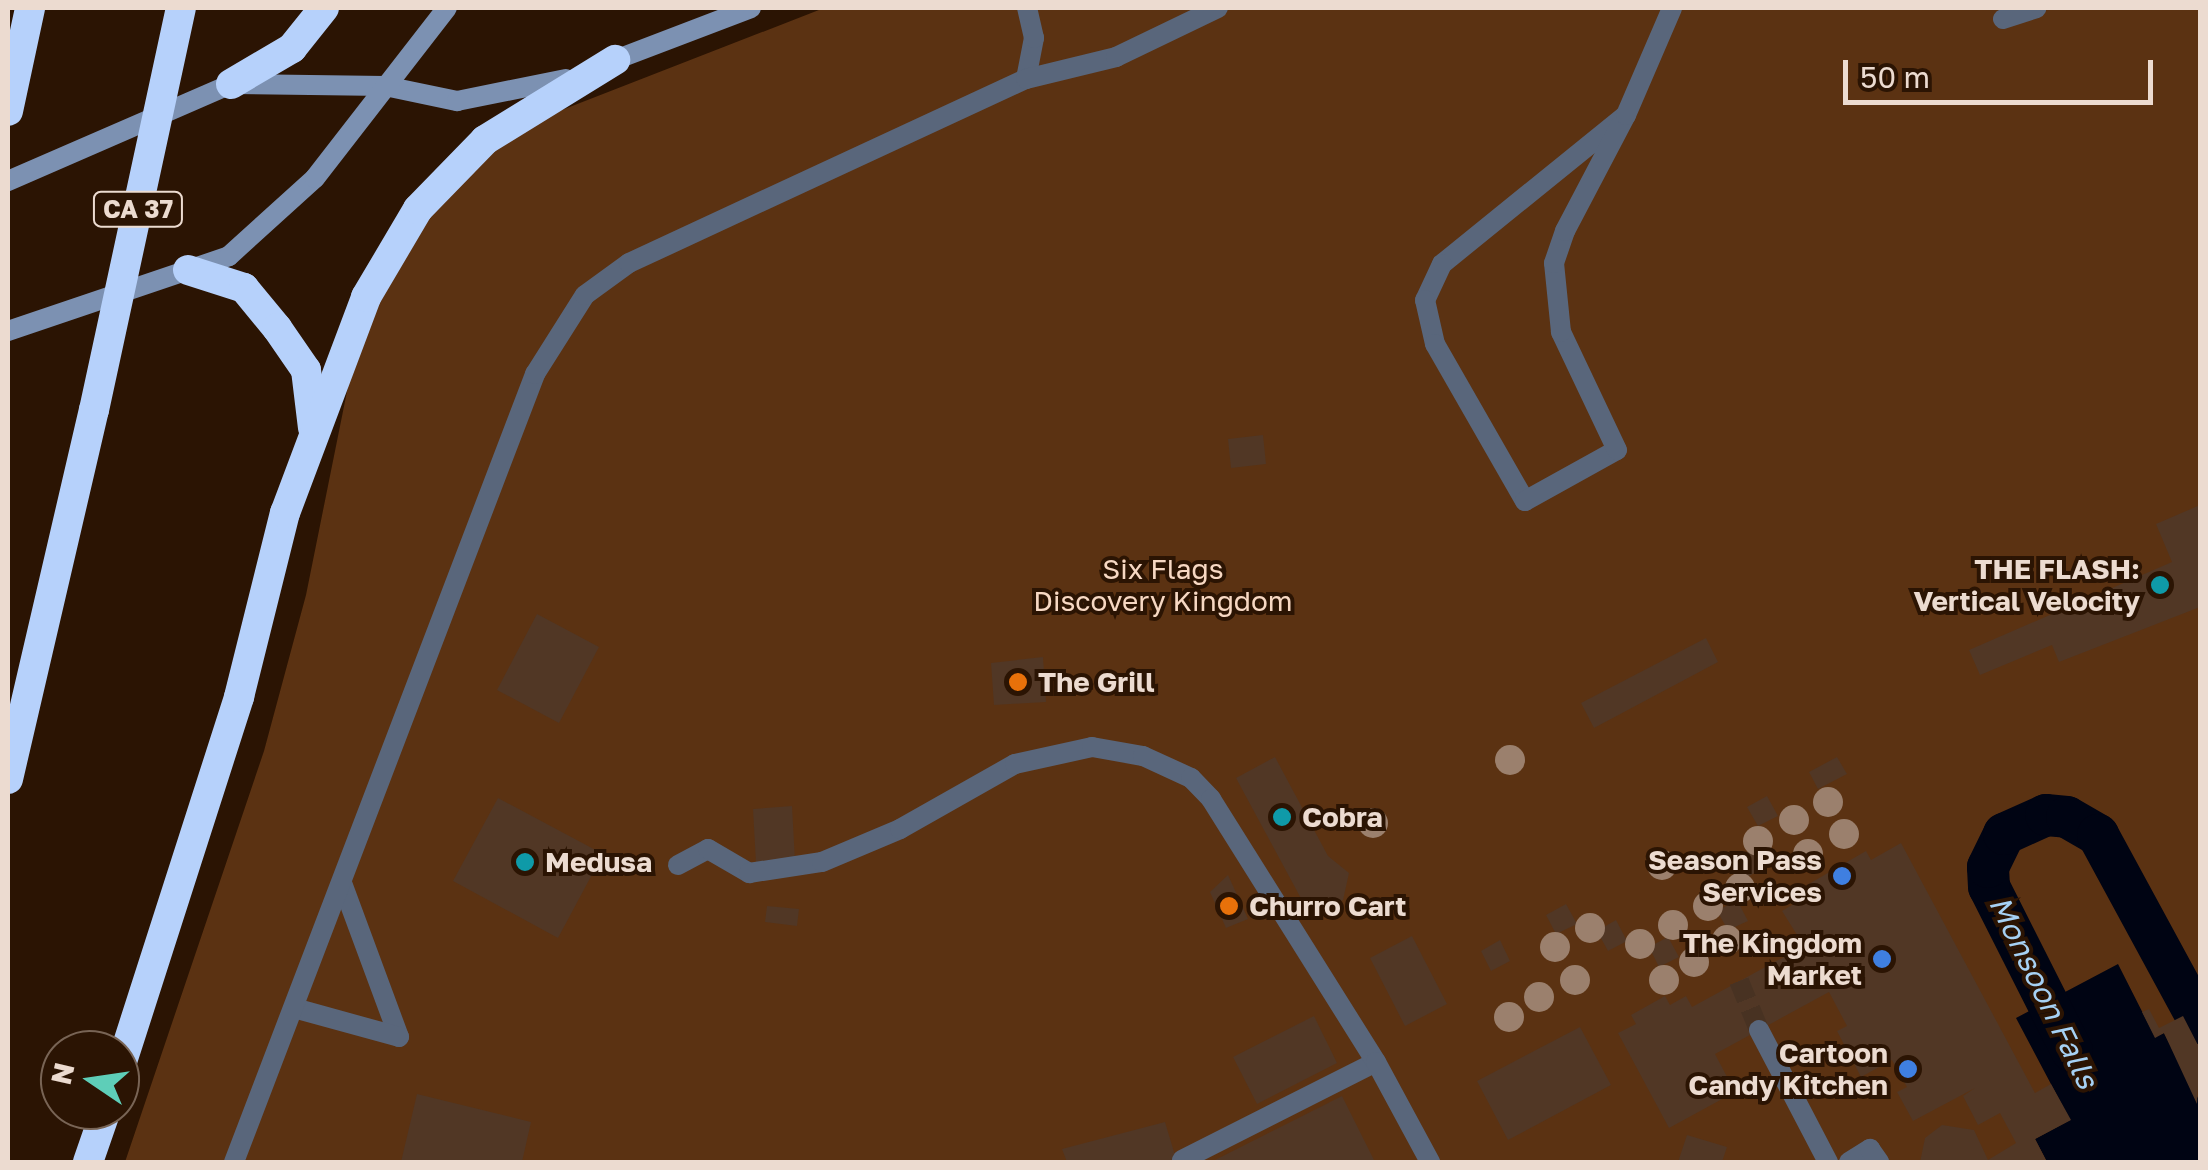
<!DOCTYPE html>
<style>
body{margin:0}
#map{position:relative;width:2208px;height:1170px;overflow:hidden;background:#2b1403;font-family:"Golos Text",sans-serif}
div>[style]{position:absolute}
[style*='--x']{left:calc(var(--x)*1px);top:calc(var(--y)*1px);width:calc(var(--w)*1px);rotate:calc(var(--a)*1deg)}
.green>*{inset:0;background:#5b3212}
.water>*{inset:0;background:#000413}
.canal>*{height:42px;margin:-21px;padding:0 21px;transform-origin:21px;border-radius:21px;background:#000413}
.building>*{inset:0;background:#513725}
.street-tunnel>*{height:20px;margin-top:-10px;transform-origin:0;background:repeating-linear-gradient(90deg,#483222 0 20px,transparent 0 30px)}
.lane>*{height:20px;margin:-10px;padding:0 10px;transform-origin:10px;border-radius:10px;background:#59667b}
.street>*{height:20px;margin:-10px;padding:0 10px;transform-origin:10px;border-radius:10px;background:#59667b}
.secondary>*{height:20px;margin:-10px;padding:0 10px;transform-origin:10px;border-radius:10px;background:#7c91b2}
.highway>*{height:30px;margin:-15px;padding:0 15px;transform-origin:15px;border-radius:15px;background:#b6d1fb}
.highway-bridge>*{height:30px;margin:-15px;padding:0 15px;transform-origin:15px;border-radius:15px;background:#b6d1fb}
.trees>*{width:30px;height:30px;margin:-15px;border-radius:50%;background:#9b806d}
.dots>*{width:28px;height:28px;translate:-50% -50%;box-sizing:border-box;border:5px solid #2b1403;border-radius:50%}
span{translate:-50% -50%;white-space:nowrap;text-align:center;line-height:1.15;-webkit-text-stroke:8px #2b1403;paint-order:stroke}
.shield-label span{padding:2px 8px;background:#2b1403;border:2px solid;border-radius:8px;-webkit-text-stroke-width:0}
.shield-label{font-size:25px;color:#ecdbd0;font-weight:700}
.park-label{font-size:28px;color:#f7d8c3}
.poi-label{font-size:28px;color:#ecdbd0;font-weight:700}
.right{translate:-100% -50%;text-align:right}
.left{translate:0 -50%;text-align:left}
.water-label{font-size:30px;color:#a6d1f4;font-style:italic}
.frame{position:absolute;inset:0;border:10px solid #ecdbd0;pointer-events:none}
.north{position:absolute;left:40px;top:1030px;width:100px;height:100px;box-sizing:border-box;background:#2b1403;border:2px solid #786455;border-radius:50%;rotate:283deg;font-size:28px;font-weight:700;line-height:40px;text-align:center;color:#ecdbd0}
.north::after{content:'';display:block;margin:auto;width:35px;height:45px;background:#5eceb8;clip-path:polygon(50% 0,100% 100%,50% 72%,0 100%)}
.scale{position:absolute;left:1843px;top:60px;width:310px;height:45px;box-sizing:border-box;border:5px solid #ecdbd0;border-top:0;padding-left:12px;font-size:30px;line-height:35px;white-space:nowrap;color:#ecdbd0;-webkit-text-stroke:8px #2b1403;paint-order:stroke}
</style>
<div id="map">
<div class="green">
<div style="clip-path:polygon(824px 8px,2200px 8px,2200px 1162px,125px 1162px,264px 751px,306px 595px,366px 297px,485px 140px)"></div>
</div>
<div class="water">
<div style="clip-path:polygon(2118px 964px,2155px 1037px,2164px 1033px,2200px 1102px,2200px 1162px,2047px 1162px,2035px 1139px,2070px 1120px,2016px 1018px)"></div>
</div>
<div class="canal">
<div style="--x:2072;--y:1051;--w:184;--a:-116.8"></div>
<div style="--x:1989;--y:887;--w:20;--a:-93"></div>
<div style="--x:1988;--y:867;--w:37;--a:-64"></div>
<div style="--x:2004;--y:834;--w:46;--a:-24.3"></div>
<div style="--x:2046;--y:815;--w:21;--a:5"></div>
<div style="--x:2067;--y:817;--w:36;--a:30"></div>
<div style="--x:2098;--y:835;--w:214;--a:61.5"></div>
</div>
<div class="building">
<div style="clip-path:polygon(1263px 435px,1266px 464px,1231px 468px,1228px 439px)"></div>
<div style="clip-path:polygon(2200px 505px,2200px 607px,2059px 662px,2052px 645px,1980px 675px,1969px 650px,2172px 562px,2156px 524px)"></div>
<div style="clip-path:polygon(537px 614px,599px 647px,559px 723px,497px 690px)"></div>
<div style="clip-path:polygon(1706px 638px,1718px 662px,1594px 728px,1581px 703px)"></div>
<div style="clip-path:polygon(1043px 657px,1046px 702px,994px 705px,991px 663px)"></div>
<div style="clip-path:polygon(1275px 757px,1328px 856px,1349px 873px,1343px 900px,1311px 917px,1236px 778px)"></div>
<div style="clip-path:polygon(1837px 757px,1847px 774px,1818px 789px,1809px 772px)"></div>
<div style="clip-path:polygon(1767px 796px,1778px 816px,1758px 826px,1747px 807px)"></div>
<div style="clip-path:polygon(498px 798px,603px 854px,558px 938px,453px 881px)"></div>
<div style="clip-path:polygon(792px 806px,795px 861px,756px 863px,753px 809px)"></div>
<div style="clip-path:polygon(1901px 843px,2035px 1093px,2051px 1084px,2071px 1120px,2035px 1139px,2047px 1162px,1920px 1162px,1925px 1138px,1942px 1125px,1974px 1130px,1988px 1160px,2016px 1143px,2000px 1113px,1978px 1125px,1963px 1096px,1975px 1088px,1913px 1121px,1897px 1092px,1907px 1087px,1892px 1060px,1861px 1077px,1837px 1031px,1847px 1026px,1829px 992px,1715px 1054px,1735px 1092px,1669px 1128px,1618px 1033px,1636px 1024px,1631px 1015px,1665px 996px,1670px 1005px,1686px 996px,1692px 1007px,1804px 946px,1782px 911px,1812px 893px,1807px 885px,1866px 851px,1871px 860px)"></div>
<div style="clip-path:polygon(1753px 849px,1763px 868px,1744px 879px,1734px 859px)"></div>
<div style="clip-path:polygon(1228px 875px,1248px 919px,1226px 928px,1210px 892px)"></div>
<div style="clip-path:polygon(1737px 900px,1748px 921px,1728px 930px,1717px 911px)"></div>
<div style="clip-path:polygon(1566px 904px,1577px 924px,1556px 934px,1546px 915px)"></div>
<div style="clip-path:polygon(767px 906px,799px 909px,797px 926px,765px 922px)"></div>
<div style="clip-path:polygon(1616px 920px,1627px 941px,1608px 951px,1597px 931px)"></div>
<div style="clip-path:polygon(1412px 936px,1447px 1004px,1405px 1026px,1370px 958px)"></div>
<div style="clip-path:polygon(1668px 937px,1679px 957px,1659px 967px,1649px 947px)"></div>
<div style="clip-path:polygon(1500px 940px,1510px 961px,1491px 971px,1481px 951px)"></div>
<div style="clip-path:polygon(2149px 1009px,2159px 1028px,2183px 1016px,2200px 1049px,2197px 1104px,2164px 1033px,2155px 1038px,2142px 1012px)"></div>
<div style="clip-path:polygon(1314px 1016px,1337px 1063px,1257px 1104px,1233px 1057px)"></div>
<div style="clip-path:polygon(1580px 1027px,1611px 1085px,1508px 1140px,1477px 1081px)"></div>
<div style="clip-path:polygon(417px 1094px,531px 1122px,522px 1162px,401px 1162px)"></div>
<div style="clip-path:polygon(1342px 1096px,1375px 1162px,1211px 1162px)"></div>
<div style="clip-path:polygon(1165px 1122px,1177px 1162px,1067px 1162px,1062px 1149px)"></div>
<div style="clip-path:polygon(1687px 1135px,1727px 1147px,1722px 1162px,1678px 1162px)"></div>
</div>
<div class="street-tunnel">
<div style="--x:1739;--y:981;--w:53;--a:67.8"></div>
</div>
<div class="lane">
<div style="--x:1026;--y:79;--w:42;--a:-79"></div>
<div style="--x:1034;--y:38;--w:31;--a:-103"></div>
<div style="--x:1626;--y:115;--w:237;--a:141"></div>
<div style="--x:1442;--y:264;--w:40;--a:115"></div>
<div style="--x:1425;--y:300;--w:45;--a:77.2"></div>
<div style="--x:1435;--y:344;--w:181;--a:60.2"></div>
<div style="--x:1525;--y:501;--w:105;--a:-29"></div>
<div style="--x:1617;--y:450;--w:131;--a:-115.4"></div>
<div style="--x:1561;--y:332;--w:69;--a:-95.8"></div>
<div style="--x:1554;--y:263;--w:34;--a:-71"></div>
<div style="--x:1565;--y:231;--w:131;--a:-62.3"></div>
<div style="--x:1626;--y:115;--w:116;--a:-66.7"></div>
<div style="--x:342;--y:883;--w:164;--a:69.7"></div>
<div style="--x:294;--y:1008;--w:109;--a:15.4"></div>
<div style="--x:1182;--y:1160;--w:217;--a:-26.8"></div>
<div style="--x:234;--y:1162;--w:844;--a:-69.09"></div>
<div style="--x:535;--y:374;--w:93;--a:-57.7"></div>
<div style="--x:585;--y:295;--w:54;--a:-36"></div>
<div style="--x:629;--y:263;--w:438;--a:-24.9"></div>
<div style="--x:1026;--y:79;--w:93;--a:-13.7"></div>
<div style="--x:1116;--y:57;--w:113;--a:-25.7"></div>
</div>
<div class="street">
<div style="--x:2003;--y:19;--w:35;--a:-18"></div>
<div style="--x:678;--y:865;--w:34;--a:-28"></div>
<div style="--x:708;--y:849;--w:48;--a:30.3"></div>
<div style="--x:749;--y:873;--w:74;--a:-8.6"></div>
<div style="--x:822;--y:862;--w:85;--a:-22.9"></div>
<div style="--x:900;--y:829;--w:132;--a:-29.5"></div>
<div style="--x:1015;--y:764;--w:79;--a:-12.4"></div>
<div style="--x:1092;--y:747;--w:52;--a:10"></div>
<div style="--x:1143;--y:756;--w:53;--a:24.6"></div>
<div style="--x:1191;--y:778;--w:29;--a:46"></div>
<div style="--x:1211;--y:799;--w:310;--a:57.9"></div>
<div style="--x:1376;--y:1062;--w:114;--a:61.6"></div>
<div style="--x:1759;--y:1030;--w:149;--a:62.4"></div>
<div style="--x:1849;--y:1162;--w:25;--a:-32"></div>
<div style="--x:1870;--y:1149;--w:16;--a:55"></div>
</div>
<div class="secondary">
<div style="--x:607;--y:63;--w:154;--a:-20.9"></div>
<div style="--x:8;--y:181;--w:243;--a:-23.5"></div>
<div style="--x:231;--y:84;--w:154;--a:0.7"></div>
<div style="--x:385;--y:86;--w:74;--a:11.8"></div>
<div style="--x:457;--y:101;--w:111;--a:-11.4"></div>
<div style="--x:8;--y:331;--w:233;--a:-18.7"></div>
<div style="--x:229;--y:256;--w:116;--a:-42.2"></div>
<div style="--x:315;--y:178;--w:215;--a:-52.2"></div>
</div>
<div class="highway">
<div style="--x:231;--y:84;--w:71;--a:-30.5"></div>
<div style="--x:292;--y:48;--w:51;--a:-51.3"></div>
<div style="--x:8;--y:111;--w:105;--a:-77.9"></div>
<div style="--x:188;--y:270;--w:59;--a:17.8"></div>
<div style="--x:244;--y:288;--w:52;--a:50.5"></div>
<div style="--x:277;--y:328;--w:51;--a:55.4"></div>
<div style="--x:306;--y:370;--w:58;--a:83.1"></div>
<div style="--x:8;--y:779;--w:379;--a:-76.9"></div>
<div style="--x:120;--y:1068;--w:390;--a:-72.2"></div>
<div style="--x:239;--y:697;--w:190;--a:-76"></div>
<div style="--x:285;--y:513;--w:231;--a:-69.4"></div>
<div style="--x:366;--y:297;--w:102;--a:-59.4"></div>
<div style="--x:418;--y:209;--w:96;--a:-45.8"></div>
<div style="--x:485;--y:140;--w:153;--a:-31.6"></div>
<div style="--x:88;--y:1162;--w:55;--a:-70.9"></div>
</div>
<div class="highway-bridge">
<div style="--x:94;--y:410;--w:411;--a:-77.8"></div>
</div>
<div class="trees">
<div style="left:1510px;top:760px"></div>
<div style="left:1828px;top:802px"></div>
<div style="left:1794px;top:820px"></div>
<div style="left:1373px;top:823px"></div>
<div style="left:1844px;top:834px"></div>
<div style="left:1758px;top:841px"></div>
<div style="left:1808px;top:854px"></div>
<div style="left:1662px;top:865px"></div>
<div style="left:1740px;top:888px"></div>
<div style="left:1708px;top:906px"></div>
<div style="left:1673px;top:925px"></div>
<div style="left:1590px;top:928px"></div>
<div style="left:1727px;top:940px"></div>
<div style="left:1640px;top:944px"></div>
<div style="left:1555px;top:947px"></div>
<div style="left:1694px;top:962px"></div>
<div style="left:1575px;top:980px"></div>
<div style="left:1664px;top:980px"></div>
<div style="left:1539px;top:997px"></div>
<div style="left:1509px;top:1017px"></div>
</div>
<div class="dots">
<div style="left:2160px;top:585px;background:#0f9aa8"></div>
<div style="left:1018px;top:682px;background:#e8710a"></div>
<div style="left:1282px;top:817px;background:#0f9aa8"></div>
<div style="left:525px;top:862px;background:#0f9aa8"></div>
<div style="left:1842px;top:876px;background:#3f7fe0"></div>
<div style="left:1229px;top:906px;background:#e8710a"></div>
<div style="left:1882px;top:959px;background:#3f7fe0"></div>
<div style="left:1908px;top:1069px;background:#3f7fe0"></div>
</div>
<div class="shield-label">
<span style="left:138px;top:209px">CA 37</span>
</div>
<div class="park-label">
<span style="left:1163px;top:585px">Six Flags<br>Discovery Kingdom</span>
</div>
<div class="poi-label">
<span class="right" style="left:2140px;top:585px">THE FLASH:<br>Vertical Velocity</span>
<span class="left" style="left:1038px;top:682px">The Grill</span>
<span class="left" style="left:1302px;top:817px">Cobra</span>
<span class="right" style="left:1822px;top:876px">Season Pass<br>Services</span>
<span class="left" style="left:545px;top:862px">Medusa</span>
<span class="left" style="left:1249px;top:906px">Churro Cart</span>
<span class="right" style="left:1862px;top:959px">The Kingdom<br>Market</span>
<span class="right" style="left:1888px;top:1069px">Cartoon<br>Candy Kitchen</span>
</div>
<div class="water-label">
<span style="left:2044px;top:992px;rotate:64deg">Monsoon Falls</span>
</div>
<div class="frame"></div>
<div class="north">N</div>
<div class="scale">50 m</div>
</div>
